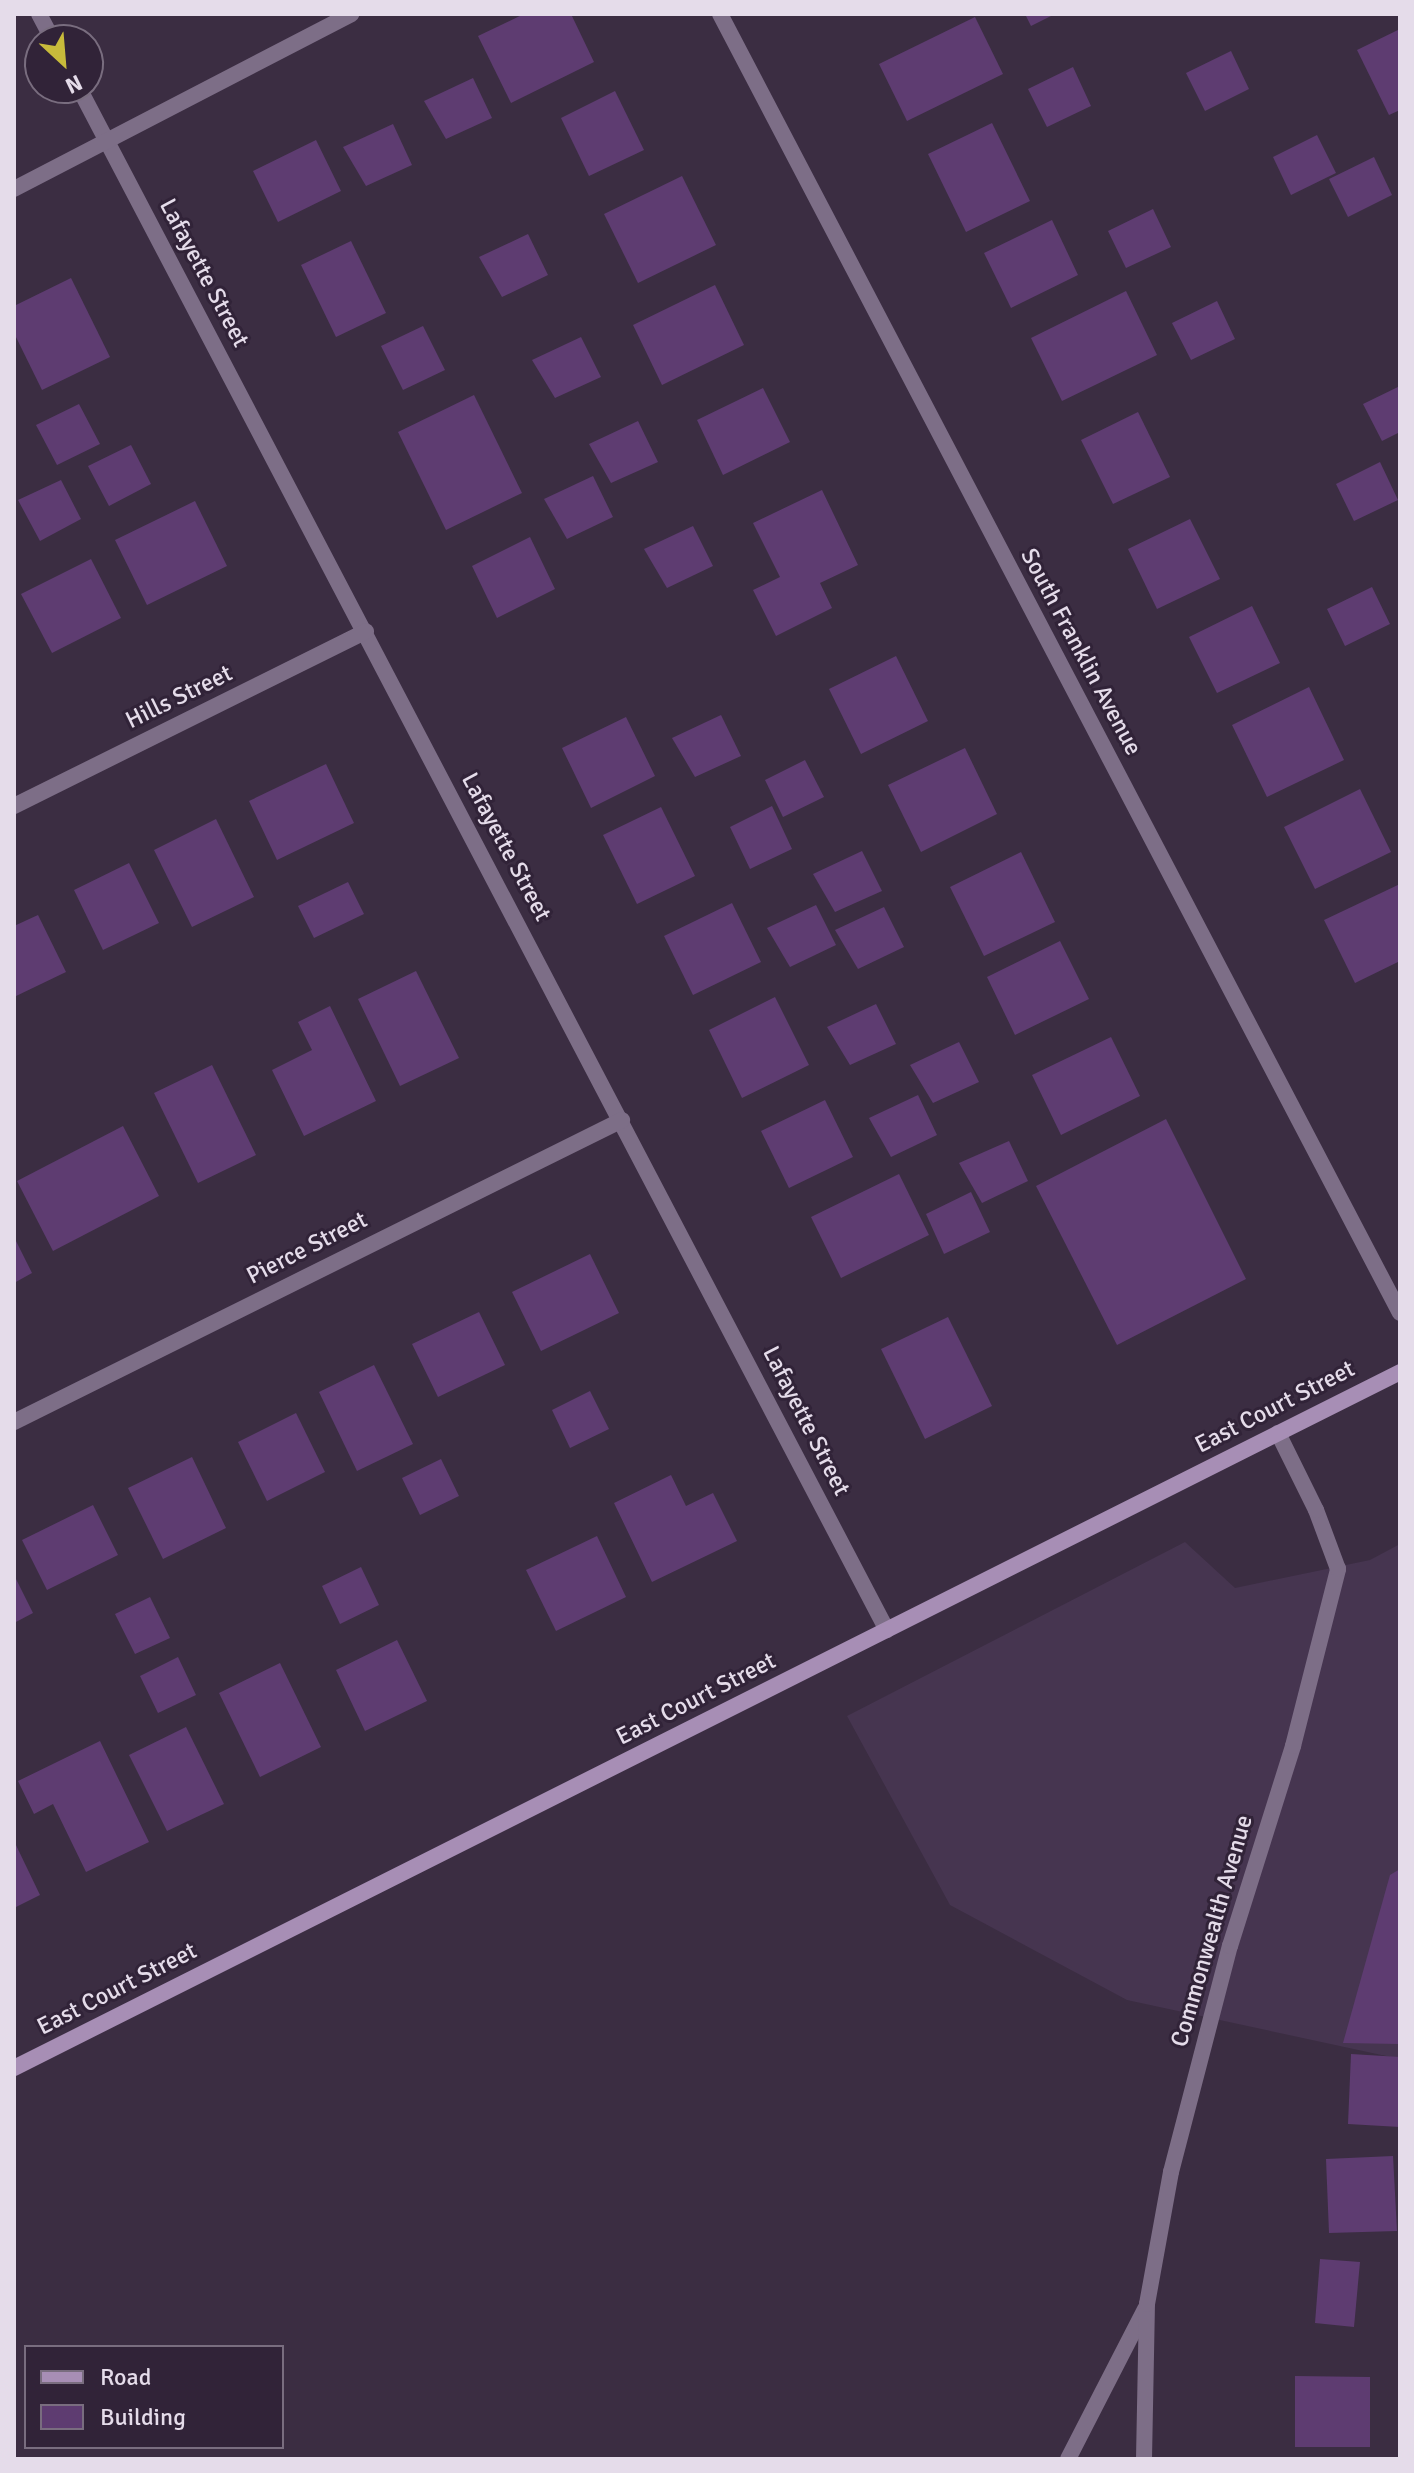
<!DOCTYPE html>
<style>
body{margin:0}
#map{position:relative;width:1414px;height:2473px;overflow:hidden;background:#3b2d42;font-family:Signika,sans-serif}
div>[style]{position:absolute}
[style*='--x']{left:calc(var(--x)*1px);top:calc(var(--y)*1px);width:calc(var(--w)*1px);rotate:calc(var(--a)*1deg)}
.built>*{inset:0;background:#463550}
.building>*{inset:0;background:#5e3c71}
.minor>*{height:16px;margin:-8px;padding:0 8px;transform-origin:8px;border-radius:8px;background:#7d6e87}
.secondary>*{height:16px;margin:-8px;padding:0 8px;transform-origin:8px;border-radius:8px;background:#a78eb5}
span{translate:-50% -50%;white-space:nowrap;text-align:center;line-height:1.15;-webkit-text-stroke:6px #312338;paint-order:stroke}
.street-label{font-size:24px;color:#e5dcea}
.frame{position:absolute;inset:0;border:16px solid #e5dcea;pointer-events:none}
.legend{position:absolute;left:24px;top:2345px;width:260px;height:104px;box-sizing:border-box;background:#312338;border:2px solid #796d7f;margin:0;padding:10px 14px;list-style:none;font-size:24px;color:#e5dcea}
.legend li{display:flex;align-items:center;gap:16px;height:40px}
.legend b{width:40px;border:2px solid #796d7f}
.north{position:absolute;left:24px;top:24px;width:80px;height:80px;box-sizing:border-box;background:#312338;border:2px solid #796d7f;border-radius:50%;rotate:154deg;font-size:22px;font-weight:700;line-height:32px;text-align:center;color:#e5dcea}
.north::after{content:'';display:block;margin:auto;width:28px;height:36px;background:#c8bb3b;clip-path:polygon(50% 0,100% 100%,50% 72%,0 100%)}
</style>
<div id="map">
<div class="built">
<div style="clip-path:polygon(1185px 1542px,1235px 1588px,1370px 1560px,1400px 1544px,1400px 2059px,1127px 2000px,950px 1905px,847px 1716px)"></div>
</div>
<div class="building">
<div style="clip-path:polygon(524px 14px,571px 14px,594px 62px,511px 103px,478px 36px)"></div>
<div style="clip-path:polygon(1025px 14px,1055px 14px,1031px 26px)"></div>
<div style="clip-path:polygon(975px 17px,1003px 74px,907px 121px,879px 64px)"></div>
<div style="clip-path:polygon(1400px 29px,1400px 110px,1389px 115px,1357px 50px)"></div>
<div style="clip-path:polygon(1231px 51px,1249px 89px,1205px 111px,1186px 73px)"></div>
<div style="clip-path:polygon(1073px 67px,1091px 106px,1047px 127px,1028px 89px)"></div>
<div style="clip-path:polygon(473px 78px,492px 118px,446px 139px,424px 101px)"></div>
<div style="clip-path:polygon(615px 91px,644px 150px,589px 176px,561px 118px)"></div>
<div style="clip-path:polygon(992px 123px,1030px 201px,966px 232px,928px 154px)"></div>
<div style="clip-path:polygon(393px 124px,412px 165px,366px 186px,343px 147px)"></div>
<div style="clip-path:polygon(1317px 135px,1336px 173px,1291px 195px,1273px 157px)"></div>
<div style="clip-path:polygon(316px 140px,341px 191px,278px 222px,253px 171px)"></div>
<div style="clip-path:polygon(1374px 157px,1392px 195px,1348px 217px,1329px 179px)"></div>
<div style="clip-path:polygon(682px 176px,716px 245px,638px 283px,604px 214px)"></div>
<div style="clip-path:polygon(1153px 209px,1171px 247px,1126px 268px,1108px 231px)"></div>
<div style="clip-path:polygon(1052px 220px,1078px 275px,1011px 308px,984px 253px)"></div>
<div style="clip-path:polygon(528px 234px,548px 275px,502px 297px,479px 257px)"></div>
<div style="clip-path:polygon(351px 241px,386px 313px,336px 337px,301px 265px)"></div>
<div style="clip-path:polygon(71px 278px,110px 357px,42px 390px,14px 333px,14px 306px)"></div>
<div style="clip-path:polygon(715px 285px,744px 345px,662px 385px,633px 325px)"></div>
<div style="clip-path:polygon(1126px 291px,1157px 355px,1062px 401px,1031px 338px)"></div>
<div style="clip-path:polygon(1217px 301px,1235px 339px,1191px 360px,1172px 323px)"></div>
<div style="clip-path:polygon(423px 326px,445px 370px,403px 390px,381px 346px)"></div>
<div style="clip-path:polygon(581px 337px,601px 377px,555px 398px,532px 360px)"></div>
<div style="clip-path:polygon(1400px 386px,1400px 432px,1382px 441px,1363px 404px)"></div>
<div style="clip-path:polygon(763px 388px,790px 442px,723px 475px,697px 420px)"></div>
<div style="clip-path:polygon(474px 395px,522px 493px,446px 530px,398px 432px)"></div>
<div style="clip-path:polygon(79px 404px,100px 444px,57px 465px,36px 425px)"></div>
<div style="clip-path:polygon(1138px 412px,1170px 477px,1113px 504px,1081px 440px)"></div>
<div style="clip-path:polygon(638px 421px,658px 462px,611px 483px,589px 444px)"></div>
<div style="clip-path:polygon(131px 445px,151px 484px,109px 506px,88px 466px)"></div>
<div style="clip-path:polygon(1380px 462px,1398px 500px,1354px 521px,1336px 484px)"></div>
<div style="clip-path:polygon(593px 476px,613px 517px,567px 539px,544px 499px)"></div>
<div style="clip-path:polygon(61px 480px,81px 519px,40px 541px,18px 500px)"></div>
<div style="clip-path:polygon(822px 490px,858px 565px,820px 583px,832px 608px,776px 636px,753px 590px,780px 577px,753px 523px)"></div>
<div style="clip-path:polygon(195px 501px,227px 566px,147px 605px,115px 540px)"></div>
<div style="clip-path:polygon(1190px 519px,1220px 579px,1157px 609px,1128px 549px)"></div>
<div style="clip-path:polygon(693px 526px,713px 566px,667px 588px,644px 549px)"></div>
<div style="clip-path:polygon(530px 537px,555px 589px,497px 618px,472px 566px)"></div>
<div style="clip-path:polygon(91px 559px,121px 618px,52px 653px,21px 594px)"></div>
<div style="clip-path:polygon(1372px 587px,1390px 624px,1345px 646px,1327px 609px)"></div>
<div style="clip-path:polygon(1252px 606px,1280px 663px,1217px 693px,1189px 637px)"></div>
<div style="clip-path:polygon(896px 656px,928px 721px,861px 754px,829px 689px)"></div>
<div style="clip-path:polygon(1309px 687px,1344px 760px,1267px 797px,1232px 725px)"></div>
<div style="clip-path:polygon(721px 715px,741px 756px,695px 777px,672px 738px)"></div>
<div style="clip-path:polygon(626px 717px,655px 776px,591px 808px,562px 748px)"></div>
<div style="clip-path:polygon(965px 748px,997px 814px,921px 852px,888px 785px)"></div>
<div style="clip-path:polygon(805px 760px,824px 797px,783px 817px,765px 780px)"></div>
<div style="clip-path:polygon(326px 764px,354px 823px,277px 860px,249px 801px)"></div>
<div style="clip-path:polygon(1360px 789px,1391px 852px,1315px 889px,1284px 827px)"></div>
<div style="clip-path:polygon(772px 806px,792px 849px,750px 869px,730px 827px)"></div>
<div style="clip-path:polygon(661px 807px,695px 876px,637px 904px,603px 835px)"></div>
<div style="clip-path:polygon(216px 819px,254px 897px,192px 927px,154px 850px)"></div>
<div style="clip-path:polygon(862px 851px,882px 891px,835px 912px,813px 874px)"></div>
<div style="clip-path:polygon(1021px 852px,1055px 922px,984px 956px,950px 887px)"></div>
<div style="clip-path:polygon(129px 863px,159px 923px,103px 950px,74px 890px)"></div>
<div style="clip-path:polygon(348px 882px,364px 914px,314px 938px,298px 906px)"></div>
<div style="clip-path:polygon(1400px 884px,1400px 961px,1355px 983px,1324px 920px)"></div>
<div style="clip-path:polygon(732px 903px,761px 962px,693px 995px,664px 936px)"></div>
<div style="clip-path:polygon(816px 905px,836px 945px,790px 967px,767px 928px)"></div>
<div style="clip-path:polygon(884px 907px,904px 947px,858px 969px,835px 930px)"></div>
<div style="clip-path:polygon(38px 915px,66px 972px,14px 997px,14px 926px)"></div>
<div style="clip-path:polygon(1060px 941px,1089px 999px,1015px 1035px,987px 977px)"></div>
<div style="clip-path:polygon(416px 971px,459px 1058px,400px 1086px,358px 999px)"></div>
<div style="clip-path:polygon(775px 997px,809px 1065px,742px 1098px,709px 1030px)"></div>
<div style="clip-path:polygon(876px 1004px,896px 1044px,850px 1065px,827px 1027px)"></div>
<div style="clip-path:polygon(330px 1006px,376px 1101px,304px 1136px,272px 1070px,312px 1050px,298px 1022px)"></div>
<div style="clip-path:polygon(1111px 1037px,1140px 1096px,1061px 1135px,1032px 1075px)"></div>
<div style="clip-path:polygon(959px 1042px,979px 1082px,933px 1103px,910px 1065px)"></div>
<div style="clip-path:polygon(212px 1065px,256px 1155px,198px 1183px,154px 1093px)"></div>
<div style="clip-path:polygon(918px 1095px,937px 1135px,891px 1157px,869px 1118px)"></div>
<div style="clip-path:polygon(825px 1100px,853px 1157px,789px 1188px,761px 1131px)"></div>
<div style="clip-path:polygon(1166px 1119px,1246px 1279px,1117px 1345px,1036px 1186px)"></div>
<div style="clip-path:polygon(123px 1126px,159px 1196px,53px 1251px,17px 1181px)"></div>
<div style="clip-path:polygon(1009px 1141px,1028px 1181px,982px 1203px,959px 1163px)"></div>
<div style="clip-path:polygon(899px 1174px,929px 1235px,841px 1278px,811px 1217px)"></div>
<div style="clip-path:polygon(971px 1192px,990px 1232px,944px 1254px,926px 1214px)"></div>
<div style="clip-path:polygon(14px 1237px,32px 1273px,14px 1283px)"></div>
<div style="clip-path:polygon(590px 1254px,619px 1313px,541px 1351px,512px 1292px)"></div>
<div style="clip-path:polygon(479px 1312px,505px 1365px,438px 1397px,412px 1344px)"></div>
<div style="clip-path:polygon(948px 1317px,992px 1406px,925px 1439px,881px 1349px)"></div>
<div style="clip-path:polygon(374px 1365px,413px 1444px,357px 1471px,319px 1392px)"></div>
<div style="clip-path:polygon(590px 1391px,609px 1429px,570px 1448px,552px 1410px)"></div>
<div style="clip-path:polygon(296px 1413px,325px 1472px,267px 1501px,238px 1442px)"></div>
<div style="clip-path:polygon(192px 1457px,226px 1528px,163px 1559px,128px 1488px)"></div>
<div style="clip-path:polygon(441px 1459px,459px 1496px,420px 1515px,402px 1478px)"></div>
<div style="clip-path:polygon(671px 1475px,686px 1506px,713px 1493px,737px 1541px,652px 1582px,614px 1503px)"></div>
<div style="clip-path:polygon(93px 1505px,118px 1555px,47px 1590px,22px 1540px)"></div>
<div style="clip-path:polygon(597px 1536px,626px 1597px,556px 1631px,526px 1570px)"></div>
<div style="clip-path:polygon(361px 1567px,379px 1605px,340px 1624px,322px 1586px)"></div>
<div style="clip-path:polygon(14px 1575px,33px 1613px,14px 1623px)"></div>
<div style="clip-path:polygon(150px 1597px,170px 1638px,135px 1654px,115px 1614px)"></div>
<div style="clip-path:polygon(397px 1640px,427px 1701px,365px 1731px,336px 1670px)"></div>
<div style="clip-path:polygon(178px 1657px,196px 1695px,158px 1713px,140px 1676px)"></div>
<div style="clip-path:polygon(280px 1663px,321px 1747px,260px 1777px,219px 1693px)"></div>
<div style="clip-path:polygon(186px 1727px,224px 1804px,167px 1831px,129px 1755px)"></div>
<div style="clip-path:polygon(100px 1741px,149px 1842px,86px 1872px,53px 1804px,34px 1814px,18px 1781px)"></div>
<div style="clip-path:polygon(14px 1841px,40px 1895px,14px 1908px)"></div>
<div style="clip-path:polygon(1400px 1869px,1400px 2044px,1343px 2043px,1390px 1875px)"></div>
<div style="clip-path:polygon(1351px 2054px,1400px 2057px,1400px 2127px,1348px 2124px)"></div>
<div style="clip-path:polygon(1393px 2156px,1397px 2231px,1329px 2233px,1326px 2159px)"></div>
<div style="clip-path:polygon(1320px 2259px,1360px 2262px,1354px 2327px,1315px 2323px)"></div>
<div style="clip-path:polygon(1295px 2376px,1370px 2377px,1370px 2447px,1295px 2447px)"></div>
</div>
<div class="minor">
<div style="--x:39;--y:14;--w:30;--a:62"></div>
<div style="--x:720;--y:14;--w:1466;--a:62.37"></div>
<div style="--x:79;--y:88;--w:1741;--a:62.35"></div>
<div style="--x:14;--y:189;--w:380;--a:-27.4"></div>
<div style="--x:14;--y:806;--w:393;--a:-26.4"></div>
<div style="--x:14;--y:1422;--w:679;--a:-26.41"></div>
<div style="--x:1068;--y:2459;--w:169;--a:-62.8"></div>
<div style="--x:1144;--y:2459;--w:155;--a:-88.9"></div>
<div style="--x:1147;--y:2304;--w:134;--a:-79.7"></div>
<div style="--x:1171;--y:2172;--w:234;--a:-75.4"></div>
<div style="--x:1230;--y:1946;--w:210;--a:-72.5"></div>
<div style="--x:1293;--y:1746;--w:183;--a:-75.7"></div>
<div style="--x:1338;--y:1569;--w:63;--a:-110.4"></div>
<div style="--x:1316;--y:1510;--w:86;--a:-116.3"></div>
</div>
<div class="secondary">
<div style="--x:14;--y:2068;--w:1551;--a:-26.66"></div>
</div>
<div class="street-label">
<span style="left:204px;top:273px;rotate:62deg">Lafayette Street</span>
<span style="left:1081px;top:652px;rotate:62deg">South Franklin Avenue</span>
<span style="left:179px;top:697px;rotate:-26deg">Hills Street</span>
<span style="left:506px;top:847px;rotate:62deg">Lafayette Street</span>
<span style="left:307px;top:1248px;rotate:-27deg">Pierce Street</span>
<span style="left:1275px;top:1407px;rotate:-27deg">East Court Street</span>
<span style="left:806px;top:1421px;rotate:63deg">Lafayette Street</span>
<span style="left:696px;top:1699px;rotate:-27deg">East Court Street</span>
<span style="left:1212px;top:1931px;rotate:-74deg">Commonwealth Avenue</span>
<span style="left:117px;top:1989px;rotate:-27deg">East Court Street</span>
</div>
<div class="frame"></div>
<ul class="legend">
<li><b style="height:10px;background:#a78eb5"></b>Road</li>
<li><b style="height:22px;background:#5e3c71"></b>Building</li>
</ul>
<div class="north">N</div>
</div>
